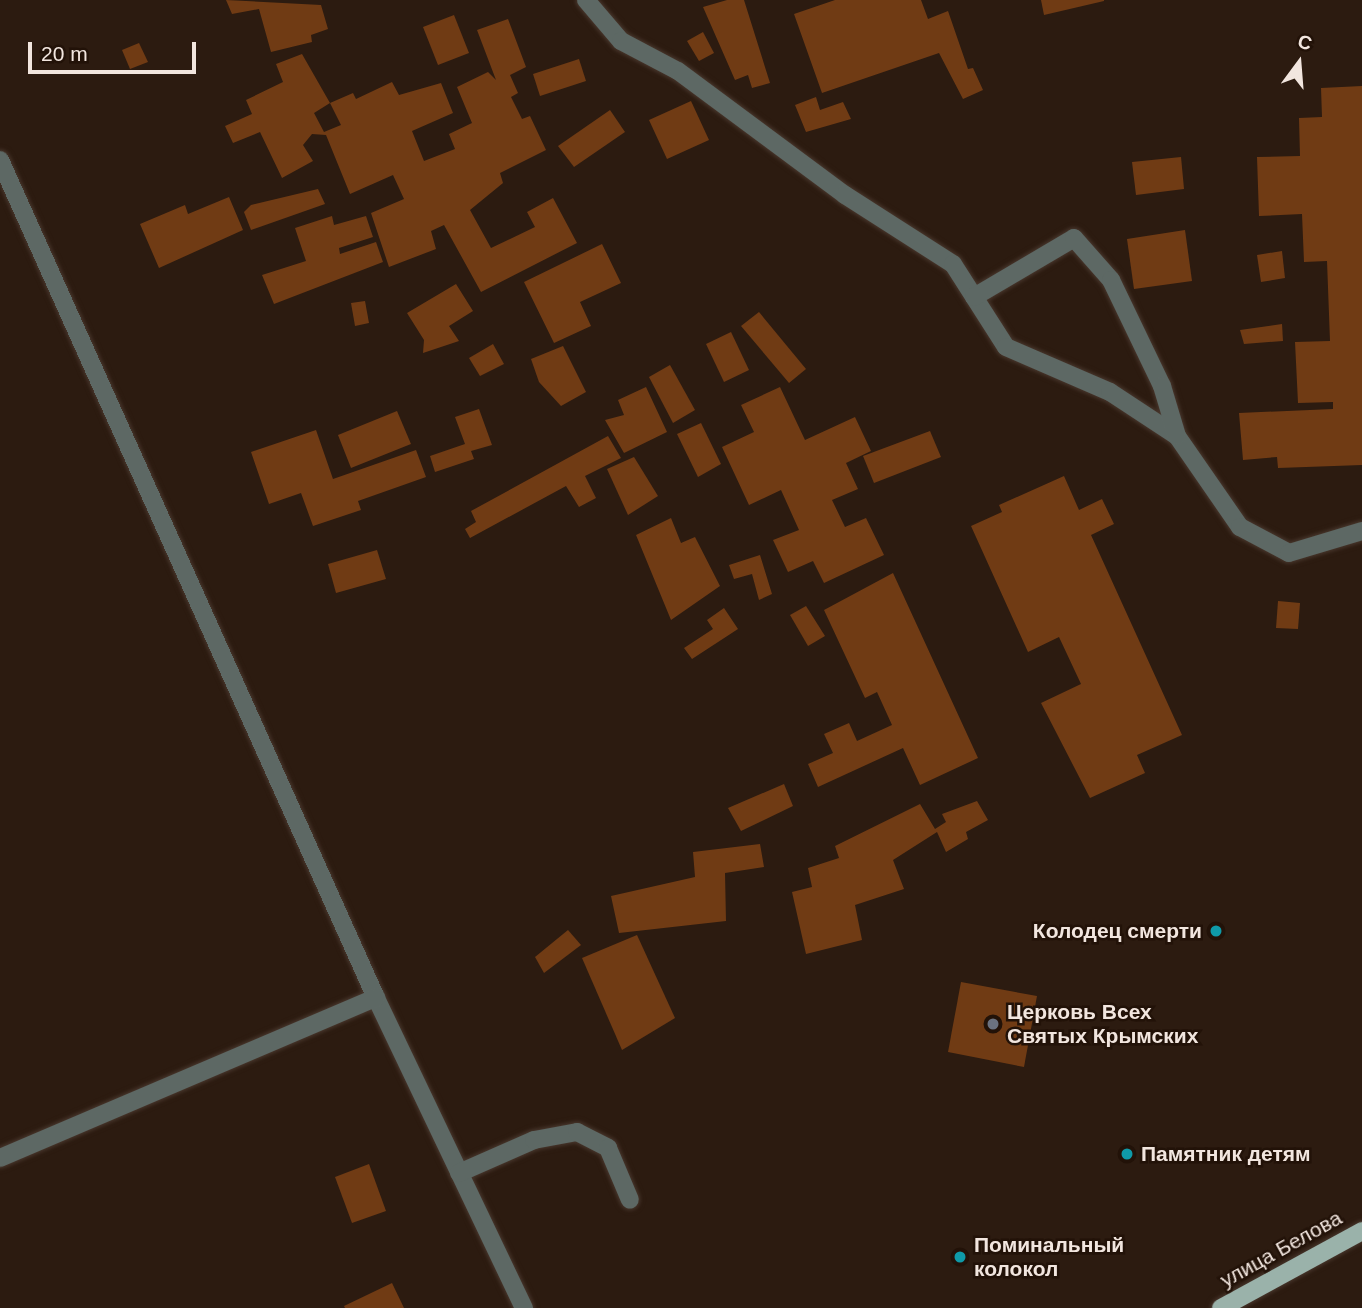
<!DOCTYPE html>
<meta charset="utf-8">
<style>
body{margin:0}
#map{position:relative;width:1362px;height:1308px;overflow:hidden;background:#2c1b10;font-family:Helvetica,sans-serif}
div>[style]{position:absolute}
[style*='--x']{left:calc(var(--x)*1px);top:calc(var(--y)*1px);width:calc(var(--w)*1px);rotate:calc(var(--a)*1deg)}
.building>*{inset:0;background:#703b14}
.roads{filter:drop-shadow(0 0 2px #48372d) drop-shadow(0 0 2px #48372d)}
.minor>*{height:18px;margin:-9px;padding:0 9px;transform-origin:9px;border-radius:9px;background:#5d6864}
.major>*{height:18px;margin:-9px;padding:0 9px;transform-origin:9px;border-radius:9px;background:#9ab2aa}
.dots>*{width:19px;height:19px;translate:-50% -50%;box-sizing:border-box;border:4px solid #221208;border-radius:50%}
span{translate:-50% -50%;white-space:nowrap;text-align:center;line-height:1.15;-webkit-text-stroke:5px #221208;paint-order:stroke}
.poi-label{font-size:21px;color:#f2e6df;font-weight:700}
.right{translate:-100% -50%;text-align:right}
.left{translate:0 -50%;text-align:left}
.street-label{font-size:21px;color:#f2e6df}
.north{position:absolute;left:1264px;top:28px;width:70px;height:70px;-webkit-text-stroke:5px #221208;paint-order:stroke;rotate:16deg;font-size:19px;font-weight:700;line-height:28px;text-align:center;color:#f2e6df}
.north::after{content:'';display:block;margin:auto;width:24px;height:32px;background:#f2e6df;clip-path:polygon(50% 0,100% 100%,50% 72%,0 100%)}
.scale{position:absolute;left:28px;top:42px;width:168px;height:32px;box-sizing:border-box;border:4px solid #f2e6df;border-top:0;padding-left:9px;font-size:21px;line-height:24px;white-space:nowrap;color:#f2e6df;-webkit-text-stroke:5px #221208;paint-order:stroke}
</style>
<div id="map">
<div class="building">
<div style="clip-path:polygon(226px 0,321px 5px,328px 29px,311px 35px,312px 42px,271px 52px,259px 9px,232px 14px)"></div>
<div style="clip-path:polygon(727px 0,744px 0,770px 83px,752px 88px,748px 75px,735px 80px,703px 7px)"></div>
<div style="clip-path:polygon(835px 0,921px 0,928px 19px,948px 11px,968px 69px,973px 68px,983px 90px,963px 99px,939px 53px,822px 93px,794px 14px)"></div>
<div style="clip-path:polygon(1041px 0,1104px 0,1104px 1px,1044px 15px)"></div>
<div style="clip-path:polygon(454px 15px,469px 53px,438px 65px,423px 27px)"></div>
<div style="clip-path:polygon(508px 19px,526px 67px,510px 75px,518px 93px,511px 97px,522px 119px,530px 116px,546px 150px,500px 173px,503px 183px,470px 210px,491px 248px,535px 227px,527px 212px,553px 198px,577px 243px,481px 292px,444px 225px,431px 231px,436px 249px,389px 267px,371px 213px,404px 199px,393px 175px,350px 194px,326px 135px,312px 134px,303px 145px,313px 161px,282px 178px,260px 132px,233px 143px,225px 126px,252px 114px,246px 100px,283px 82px,276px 64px,302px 54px,330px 103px,314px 113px,324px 132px,341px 125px,330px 103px,353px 93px,356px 99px,392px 82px,399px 95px,441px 83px,453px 113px,412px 131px,424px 161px,455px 149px,449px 134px,472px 123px,457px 87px,488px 72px,496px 80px,477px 30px)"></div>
<div style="clip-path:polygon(703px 32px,714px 53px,699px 61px,687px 41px)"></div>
<div style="clip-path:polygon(139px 43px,148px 62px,130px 69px,122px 50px)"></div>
<div style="clip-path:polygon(579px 59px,586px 81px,540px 96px,533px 74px)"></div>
<div style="clip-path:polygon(1362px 86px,1362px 465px,1278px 468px,1277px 457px,1243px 460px,1239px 413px,1333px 409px,1333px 402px,1298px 403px,1295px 342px,1330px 341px,1327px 261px,1304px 262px,1302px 214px,1259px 216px,1257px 157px,1300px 156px,1299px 118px,1322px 117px,1321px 88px)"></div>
<div style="clip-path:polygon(816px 97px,820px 110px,843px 102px,851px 119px,806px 132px,795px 105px)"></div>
<div style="clip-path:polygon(691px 101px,709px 140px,667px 159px,649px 120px)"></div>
<div style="clip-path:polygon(610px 110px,625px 132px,574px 167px,558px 146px)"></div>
<div style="clip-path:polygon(1181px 157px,1184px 189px,1136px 195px,1132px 162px)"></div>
<div style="clip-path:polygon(318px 189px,325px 204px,251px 230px,244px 212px,251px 205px)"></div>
<div style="clip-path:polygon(229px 197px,243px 230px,159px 268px,140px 224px,185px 205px,188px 214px)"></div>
<div style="clip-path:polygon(332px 216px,334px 225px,366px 216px,373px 237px,339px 248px,340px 254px,376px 242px,383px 262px,274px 304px,262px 275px,306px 261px,295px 228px)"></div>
<div style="clip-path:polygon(1185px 230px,1192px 281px,1134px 289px,1127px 239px)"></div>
<div style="clip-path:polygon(602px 244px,621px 283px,580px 302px,591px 326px,554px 343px,524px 282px)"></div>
<div style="clip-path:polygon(1282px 251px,1285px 278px,1261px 282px,1257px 255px)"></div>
<div style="clip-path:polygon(456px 284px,473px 311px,449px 326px,459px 341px,423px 353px,424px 340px,407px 313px)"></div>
<div style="clip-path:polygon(365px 301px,369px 323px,355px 326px,351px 303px)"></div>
<div style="clip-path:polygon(759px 312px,806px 369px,789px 383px,741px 326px)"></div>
<div style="clip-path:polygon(1282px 324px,1283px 341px,1244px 344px,1240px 330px)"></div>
<div style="clip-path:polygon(731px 332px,749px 370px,724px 382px,706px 344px)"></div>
<div style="clip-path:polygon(493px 344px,504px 364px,480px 376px,469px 358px)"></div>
<div style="clip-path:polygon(563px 346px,586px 392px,561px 406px,539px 382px,531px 359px)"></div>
<div style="clip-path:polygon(670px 365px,695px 410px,673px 423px,649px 377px)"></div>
<div style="clip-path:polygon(646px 387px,667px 432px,624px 453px,605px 420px,624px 415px,618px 400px)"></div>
<div style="clip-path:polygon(780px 387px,805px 440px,855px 417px,871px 451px,846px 463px,858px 489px,832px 500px,845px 527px,866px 518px,884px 555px,824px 583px,813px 561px,788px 572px,773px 540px,799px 530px,781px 490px,749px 505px,722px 447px,754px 432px,741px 405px)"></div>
<div style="clip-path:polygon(479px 409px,492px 445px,471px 451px,474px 459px,435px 472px,430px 456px,465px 444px,455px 417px)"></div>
<div style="clip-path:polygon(397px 411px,411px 444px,351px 468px,338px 435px)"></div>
<div style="clip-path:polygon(701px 423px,721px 464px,698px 477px,677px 434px)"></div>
<div style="clip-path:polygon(316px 430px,333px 479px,416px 450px,426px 477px,358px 501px,361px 510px,313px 526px,301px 493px,269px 504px,251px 452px)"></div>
<div style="clip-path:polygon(930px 431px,941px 457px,874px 483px,863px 456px)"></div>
<div style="clip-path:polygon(608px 436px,621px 458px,585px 476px,596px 498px,579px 507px,566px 486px,470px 538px,465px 529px,476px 522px,471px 511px)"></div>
<div style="clip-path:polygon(634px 457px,658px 496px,628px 515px,607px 469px)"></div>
<div style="clip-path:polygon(1064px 476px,1079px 510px,1102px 499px,1114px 524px,1091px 535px,1182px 735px,1137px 755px,1145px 773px,1090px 798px,1041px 703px,1081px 684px,1059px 637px,1028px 652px,971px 526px,1002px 512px,999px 505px)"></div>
<div style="clip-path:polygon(671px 518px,681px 543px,695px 537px,720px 586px,671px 620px,636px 535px)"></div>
<div style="clip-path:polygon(377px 550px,386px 579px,336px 593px,328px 564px)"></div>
<div style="clip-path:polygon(760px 555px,772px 594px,759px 600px,752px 574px,734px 579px,729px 565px)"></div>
<div style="clip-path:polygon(893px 573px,978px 758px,920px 785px,903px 748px,818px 787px,808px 764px,833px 753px,824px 734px,849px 723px,857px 741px,892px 725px,877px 692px,865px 698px,824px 610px)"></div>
<div style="clip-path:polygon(1278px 601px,1300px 603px,1298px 629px,1276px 628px)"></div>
<div style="clip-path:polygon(806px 606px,825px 636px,808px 646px,790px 615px)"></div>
<div style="clip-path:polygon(724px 608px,738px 629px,692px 659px,684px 648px,713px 629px,707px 620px)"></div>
<div style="clip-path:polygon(784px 784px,793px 806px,741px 831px,728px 808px)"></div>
<div style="clip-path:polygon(977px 801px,988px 820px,966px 832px,968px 839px,946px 852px,937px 832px,893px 860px,904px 889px,855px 905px,862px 940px,806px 954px,792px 892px,812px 887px,808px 868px,839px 858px,835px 846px,920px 804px,935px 829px,946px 822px,942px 814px)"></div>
<div style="clip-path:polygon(760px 844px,764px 867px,725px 873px,726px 921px,619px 933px,611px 896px,695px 877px,693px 852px)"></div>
<div style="clip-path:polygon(568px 930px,581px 945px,544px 973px,535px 957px)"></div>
<div style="clip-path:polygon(637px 935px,675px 1018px,622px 1050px,582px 958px)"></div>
<div style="clip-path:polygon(961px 982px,1037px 996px,1024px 1067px,948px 1052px)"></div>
<div style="clip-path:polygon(369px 1164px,386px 1211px,352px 1223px,335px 1177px)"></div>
<div style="clip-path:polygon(392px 1283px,404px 1308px,345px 1308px,344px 1306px)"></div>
</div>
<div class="roads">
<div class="minor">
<div style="--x:586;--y:0;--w:54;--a:49.5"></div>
<div style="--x:621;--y:41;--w:64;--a:27.8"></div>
<div style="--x:678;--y:71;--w:208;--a:36.6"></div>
<div style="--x:845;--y:195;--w:128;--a:32.6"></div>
<div style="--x:953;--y:264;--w:98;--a:57.4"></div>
<div style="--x:1006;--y:347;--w:113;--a:23.4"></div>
<div style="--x:1110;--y:392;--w:80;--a:33.3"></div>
<div style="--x:1177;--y:436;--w:111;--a:55.3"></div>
<div style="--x:1240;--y:527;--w:55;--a:28"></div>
<div style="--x:1289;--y:553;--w:76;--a:-16.8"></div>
<div style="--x:0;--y:160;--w:918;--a:65.83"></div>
<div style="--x:376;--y:998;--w:344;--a:64.5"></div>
<div style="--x:974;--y:297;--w:116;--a:-30.5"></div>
<div style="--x:1074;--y:238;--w:56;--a:48.6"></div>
<div style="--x:1111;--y:280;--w:118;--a:64.3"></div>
<div style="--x:1162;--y:386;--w:52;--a:73.3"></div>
<div style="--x:0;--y:1158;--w:409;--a:-23.1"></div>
<div style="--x:459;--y:1173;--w:82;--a:-23.7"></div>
<div style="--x:534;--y:1140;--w:44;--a:-10.5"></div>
<div style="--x:577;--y:1132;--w:35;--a:27"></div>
<div style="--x:608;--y:1148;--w:56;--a:67.1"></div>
</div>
<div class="major">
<div style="--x:1221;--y:1308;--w:161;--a:-28.6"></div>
</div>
</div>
<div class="dots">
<div style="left:1216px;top:931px;background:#0f9aa8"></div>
<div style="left:993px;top:1024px;background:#6b7280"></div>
<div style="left:1127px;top:1154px;background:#0f9aa8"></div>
<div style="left:960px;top:1257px;background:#0f9aa8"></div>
</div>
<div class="poi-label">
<span class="right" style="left:1202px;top:931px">Колодец смерти</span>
<span class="left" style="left:1007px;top:1024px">Церковь Всех<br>Святых Крымских</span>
<span class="left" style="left:1141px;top:1154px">Памятник детям</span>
<span class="left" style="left:974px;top:1257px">Поминальный<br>колокол</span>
</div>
<div class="street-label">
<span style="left:1281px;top:1249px;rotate:-29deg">улица Белова</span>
</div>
<div class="north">С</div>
<div class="scale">20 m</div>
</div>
